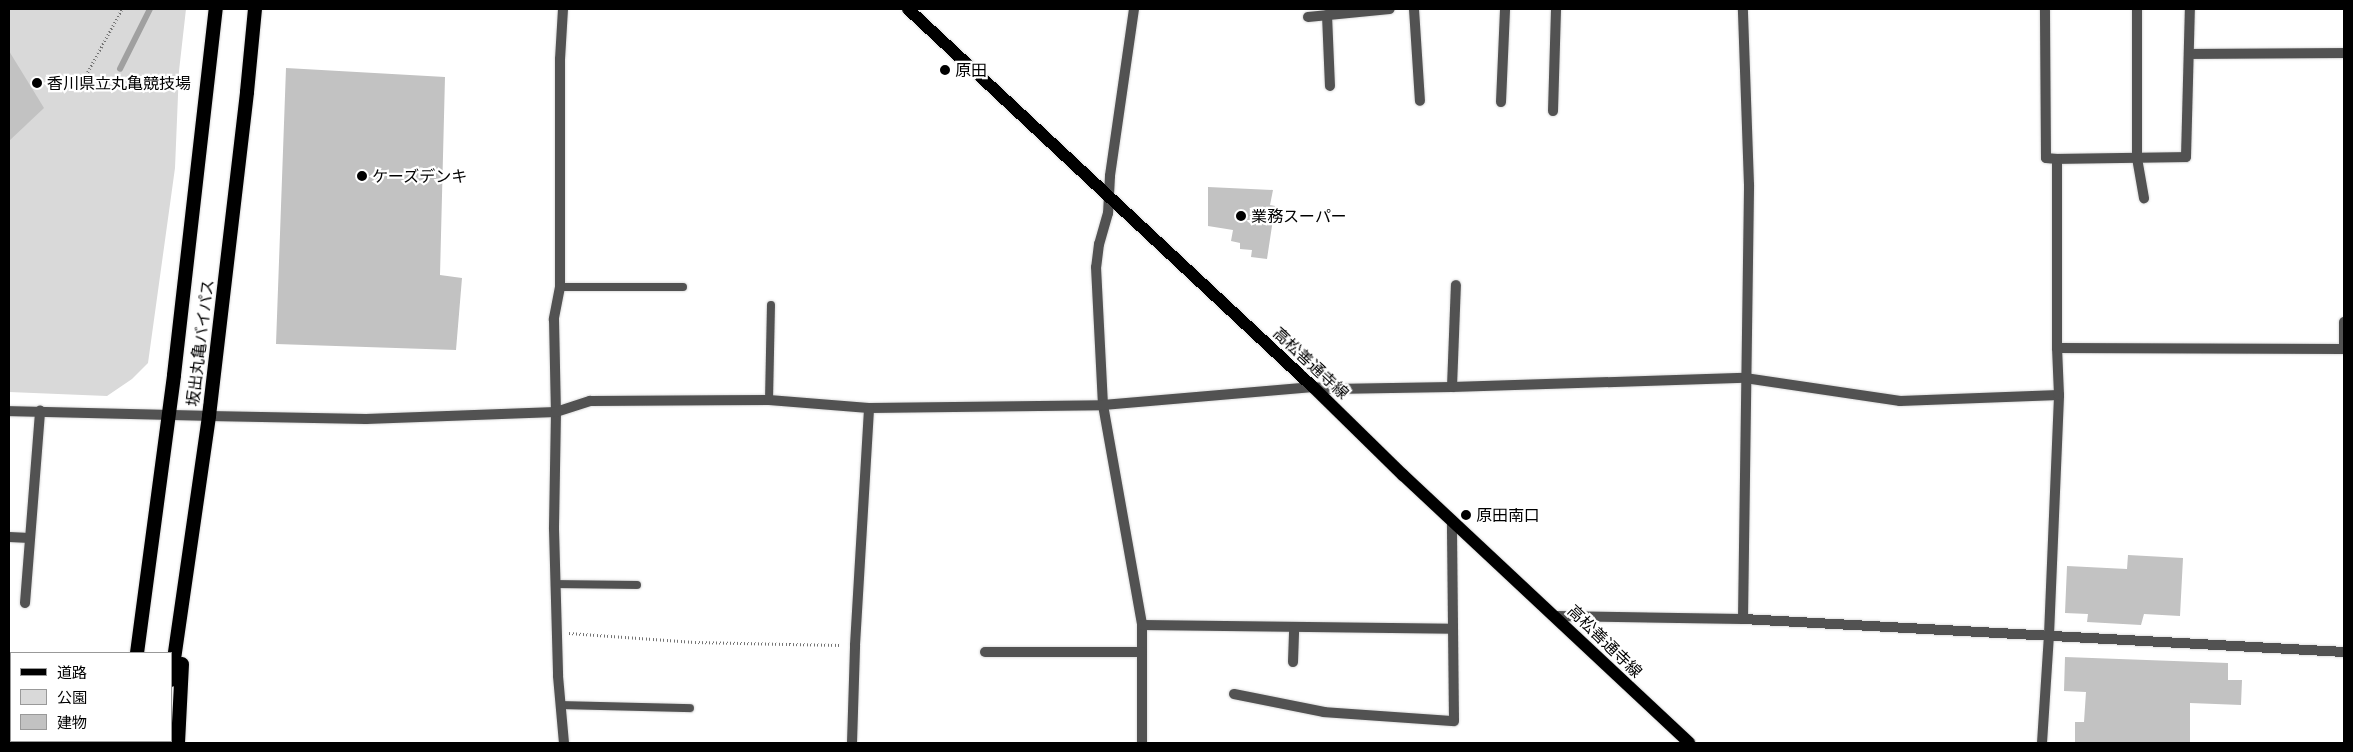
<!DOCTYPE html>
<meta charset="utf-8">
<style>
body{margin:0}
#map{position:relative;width:2353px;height:752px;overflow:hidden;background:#fff;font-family:"Open Sans","Noto Sans JP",sans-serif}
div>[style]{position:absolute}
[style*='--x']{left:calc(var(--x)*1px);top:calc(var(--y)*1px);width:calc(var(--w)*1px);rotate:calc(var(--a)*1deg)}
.green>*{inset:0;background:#d9d9d9}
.stream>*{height:5.5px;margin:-2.75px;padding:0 2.75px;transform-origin:2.75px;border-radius:2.75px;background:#a0a0a0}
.building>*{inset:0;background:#c2c2c2}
.path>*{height:3px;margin-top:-1.5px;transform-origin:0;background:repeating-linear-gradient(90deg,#747474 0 1px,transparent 0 3.5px)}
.roads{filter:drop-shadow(0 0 1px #dbdbdb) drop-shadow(0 0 1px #dbdbdb)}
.service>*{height:8px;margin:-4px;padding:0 4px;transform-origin:4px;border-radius:4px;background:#525252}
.minor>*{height:10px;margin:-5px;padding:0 5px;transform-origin:5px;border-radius:5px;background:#525252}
.tertiary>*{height:10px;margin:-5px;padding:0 5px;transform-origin:5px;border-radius:5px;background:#525252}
.primary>*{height:12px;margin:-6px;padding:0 6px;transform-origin:6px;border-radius:6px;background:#000}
.trunk>*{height:14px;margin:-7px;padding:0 7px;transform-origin:7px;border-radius:7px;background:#000}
.dots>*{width:14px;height:14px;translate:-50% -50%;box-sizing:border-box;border:2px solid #fff;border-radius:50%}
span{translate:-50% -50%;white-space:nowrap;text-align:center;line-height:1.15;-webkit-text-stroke:4.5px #fff;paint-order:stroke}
.poi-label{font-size:16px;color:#000}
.left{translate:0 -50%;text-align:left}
.street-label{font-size:16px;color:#000}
.frame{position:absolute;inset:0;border:10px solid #000;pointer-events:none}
.legend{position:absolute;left:10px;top:652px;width:162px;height:90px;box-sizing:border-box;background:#fff;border:1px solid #999;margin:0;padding:6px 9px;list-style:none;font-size:15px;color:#000}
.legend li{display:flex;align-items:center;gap:10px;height:25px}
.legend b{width:25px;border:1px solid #999}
</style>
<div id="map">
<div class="green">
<div style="clip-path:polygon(9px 9px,186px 9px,179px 71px,175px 168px,148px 363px,132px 379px,107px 396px,9px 392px)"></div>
</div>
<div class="stream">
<div style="--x:120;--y:69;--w:67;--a:-63.4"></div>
</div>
<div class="building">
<div style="clip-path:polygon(9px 51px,44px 108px,9px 141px)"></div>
<div style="clip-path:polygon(286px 68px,445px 77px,440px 275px,462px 278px,456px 350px,276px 344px)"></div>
<div style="clip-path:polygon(1208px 187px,1273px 190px,1270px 205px,1275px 206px,1267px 259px,1251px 257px,1252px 250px,1240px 249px,1240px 243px,1231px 241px,1233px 230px,1208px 226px)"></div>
<div style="clip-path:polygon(2128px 555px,2183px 558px,2180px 616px,2144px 614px,2141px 625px,2087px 622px,2088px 614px,2065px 613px,2067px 566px,2127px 569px)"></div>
<div style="clip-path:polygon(2065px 657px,2228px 663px,2228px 680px,2242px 680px,2241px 705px,2190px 703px,2190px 743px,2075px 743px,2075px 722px,2084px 722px,2086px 692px,2064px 691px)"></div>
</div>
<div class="path">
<div style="--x:86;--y:75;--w:75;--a:-61.4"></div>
<div style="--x:569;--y:633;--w:126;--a:4.1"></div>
<div style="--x:695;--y:642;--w:147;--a:1.2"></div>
</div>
<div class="roads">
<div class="service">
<div style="--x:560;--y:287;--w:123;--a:0"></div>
<div style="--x:769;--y:400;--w:95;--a:-88.8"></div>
<div style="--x:555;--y:584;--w:82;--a:0.7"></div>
<div style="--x:563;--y:705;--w:127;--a:1.4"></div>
</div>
<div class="minor">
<div style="--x:563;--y:9;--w:50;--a:93.4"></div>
<div style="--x:560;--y:59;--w:228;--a:90"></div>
<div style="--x:560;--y:287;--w:33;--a:101"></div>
<div style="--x:554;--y:319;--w:93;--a:88.8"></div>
<div style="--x:556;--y:412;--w:117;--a:91"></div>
<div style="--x:554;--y:529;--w:147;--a:88.4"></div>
<div style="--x:558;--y:676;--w:67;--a:84.9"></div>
<div style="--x:1134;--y:9;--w:169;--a:98.2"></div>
<div style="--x:1110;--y:176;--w:37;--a:93"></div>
<div style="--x:1108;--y:213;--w:32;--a:106"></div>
<div style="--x:1099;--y:244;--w:23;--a:97"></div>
<div style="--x:1096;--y:267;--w:138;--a:87.1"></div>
<div style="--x:1103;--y:405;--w:223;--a:79.9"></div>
<div style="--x:1142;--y:625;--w:118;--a:90"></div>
<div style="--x:1414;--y:9;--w:92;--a:86.3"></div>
<div style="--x:2137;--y:9;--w:149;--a:90"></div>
<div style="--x:2137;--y:158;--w:41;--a:80.1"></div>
<div style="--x:1327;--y:15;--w:71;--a:87.6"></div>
<div style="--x:1308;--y:17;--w:82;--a:-5.6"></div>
<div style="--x:2189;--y:54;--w:155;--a:-0.4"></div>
<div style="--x:1501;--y:102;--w:93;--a:-87.5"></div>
<div style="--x:1553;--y:111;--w:102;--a:-88.3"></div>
<div style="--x:2057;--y:159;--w:129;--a:-0.9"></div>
<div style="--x:2186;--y:157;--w:148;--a:-88.5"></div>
<div style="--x:2057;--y:348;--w:287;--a:0.2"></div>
<div style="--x:2344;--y:349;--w:27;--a:-90"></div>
<div style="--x:1452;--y:387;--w:102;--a:-87.8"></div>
<div style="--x:209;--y:416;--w:157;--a:1.1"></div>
<div style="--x:366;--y:419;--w:190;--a:-2.1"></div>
<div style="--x:556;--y:412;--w:36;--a:-18"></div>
<div style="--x:590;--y:401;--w:179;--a:-0.3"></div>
<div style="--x:769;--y:400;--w:100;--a:4.6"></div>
<div style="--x:869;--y:408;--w:234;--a:-0.7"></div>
<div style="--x:1103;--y:405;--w:211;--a:-4.9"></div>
<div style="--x:1313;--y:387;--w:19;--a:6"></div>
<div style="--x:1332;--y:389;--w:120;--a:-1"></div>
<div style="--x:1452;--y:387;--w:293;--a:-1.8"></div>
<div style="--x:1745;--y:378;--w:157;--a:8.4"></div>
<div style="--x:1900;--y:401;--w:159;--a:-2.2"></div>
<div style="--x:9;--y:537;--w:21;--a:3"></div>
<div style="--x:25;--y:603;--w:193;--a:-85.5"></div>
<div style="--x:1743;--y:619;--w:434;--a:-89.2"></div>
<div style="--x:1749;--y:185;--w:176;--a:-92"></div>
<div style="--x:1142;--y:625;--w:311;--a:0.7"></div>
<div style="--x:985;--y:652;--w:157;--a:0"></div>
<div style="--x:1293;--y:662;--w:35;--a:-88"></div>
<div style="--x:1234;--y:694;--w:92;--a:11.3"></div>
<div style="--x:1324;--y:712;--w:130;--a:4"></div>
<div style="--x:1454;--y:721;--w:201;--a:-90.6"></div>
<div style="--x:852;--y:743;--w:98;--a:-88.2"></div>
<div style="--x:855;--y:645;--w:237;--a:-86.6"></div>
<div style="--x:2042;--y:743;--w:108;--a:-86.3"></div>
<div style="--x:2049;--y:635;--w:240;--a:-87.6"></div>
<div style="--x:2059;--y:395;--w:47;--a:-92.4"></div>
<div style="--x:2057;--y:348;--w:189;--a:-90"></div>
<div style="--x:2057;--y:159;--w:11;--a:-175"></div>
<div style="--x:2046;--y:158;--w:149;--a:-90.4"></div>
</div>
<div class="tertiary">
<div style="--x:9;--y:411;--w:200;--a:1.4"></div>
<div style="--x:1556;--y:616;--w:187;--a:0.9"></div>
<div style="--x:1743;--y:619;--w:602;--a:3.14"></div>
</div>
<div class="primary">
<div style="--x:908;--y:9;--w:554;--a:43.03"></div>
<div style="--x:1313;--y:387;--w:126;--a:44.4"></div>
<div style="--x:1403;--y:475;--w:392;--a:43.1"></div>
</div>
<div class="trunk">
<div style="--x:137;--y:653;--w:280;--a:-82.4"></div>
<div style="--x:174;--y:375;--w:368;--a:-83.5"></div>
<div style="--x:171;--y:680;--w:267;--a:-81.8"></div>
<div style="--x:209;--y:416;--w:326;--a:-83.3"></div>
<div style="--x:247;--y:92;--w:83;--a:-84.5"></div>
<div style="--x:125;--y:743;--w:2;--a:-90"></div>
<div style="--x:161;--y:743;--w:2;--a:-63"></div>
<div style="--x:178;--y:743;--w:79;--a:-87.1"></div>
</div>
</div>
<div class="dots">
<div style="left:945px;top:70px;background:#000"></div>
<div style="left:37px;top:83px;background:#000"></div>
<div style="left:362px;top:176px;background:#000"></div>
<div style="left:1241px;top:216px;background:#000"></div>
<div style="left:1466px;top:515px;background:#000"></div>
</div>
<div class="poi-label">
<span class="left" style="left:955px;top:70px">原田</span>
<span class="left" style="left:47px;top:83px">香川県立丸亀競技場</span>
<span class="left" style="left:372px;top:176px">ケーズデンキ</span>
<span class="left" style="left:1251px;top:216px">業務スーパー</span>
<span class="left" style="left:1476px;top:515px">原田南口</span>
</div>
<div class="street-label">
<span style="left:200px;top:343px;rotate:-83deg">坂出丸亀バイパス</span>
<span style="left:1311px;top:363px;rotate:43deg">高松善通寺線</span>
<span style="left:1605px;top:641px;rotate:44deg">高松善通寺線</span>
</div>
<div class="frame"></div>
<ul class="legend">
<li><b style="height:6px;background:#000"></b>道路</li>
<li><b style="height:14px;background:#d9d9d9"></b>公園</li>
<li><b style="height:14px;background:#c2c2c2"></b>建物</li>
</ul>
</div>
